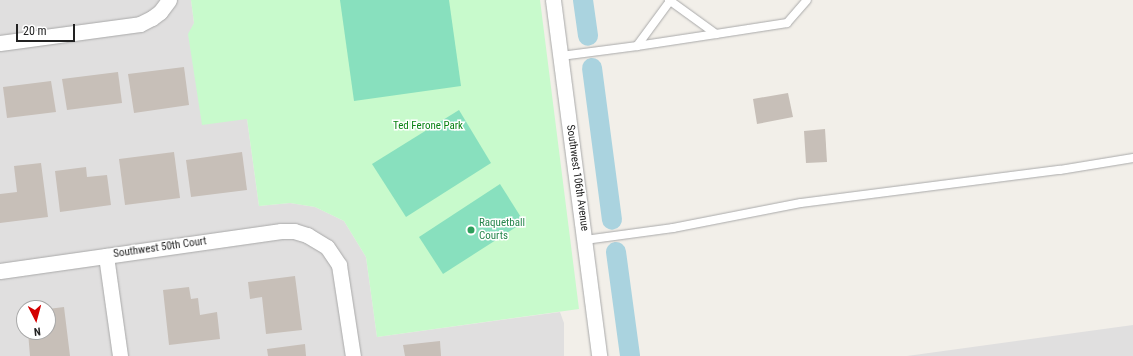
<!DOCTYPE html>
<style>
body{margin:0}
#map{position:relative;width:1133px;height:356px;overflow:hidden;background:#f2efe9;font-family:"Roboto Condensed",sans-serif}
div>[style]{position:absolute}
[style*='--x']{left:calc(var(--x)*1px);top:calc(var(--y)*1px);width:calc(var(--w)*1px);rotate:calc(var(--a)*1deg)}
.residential>*{inset:0;background:#e0dfdf}
.park>*{inset:0;background:#c8facc}
.pitch>*{inset:0;background:#88e0be}
.canal>*{height:20px;margin:-10px;padding:0 10px;transform-origin:10px;border-radius:10px;background:#aad3df}
.building>*{inset:0;background:#c7bfb8}
.roads{filter:drop-shadow(0 0 1px #a9a9a9) drop-shadow(0 0 1px #a9a9a9)}
.lane>*{height:8px;margin:-4px;padding:0 4px;transform-origin:4px;border-radius:4px;background:#fff}
.street>*{height:15px;margin:-7.5px;padding:0 7.5px;transform-origin:7.5px;border-radius:7.5px;background:#fff}
.dots>*{width:11px;height:11px;translate:-50% -50%;box-sizing:border-box;border:2px solid #fff;border-radius:50%}
span{translate:-50% -50%;white-space:nowrap;text-align:center;line-height:1.15;-webkit-text-stroke:3px #fff;paint-order:stroke}
.park-label{font-size:11px;color:#0c8416}
.street-label{font-size:11px;color:#222}
.leisure-label{font-size:11px;color:#27864d}
.left{translate:0 -50%;text-align:left}
.north{position:absolute;left:16px;top:300px;width:40px;height:40px;box-sizing:border-box;background:#fff;border:1px solid #a7a7a7;border-radius:50%;rotate:174deg;font-size:11px;font-weight:700;line-height:16px;text-align:center;color:#222}
.north::after{content:'';display:block;margin:auto;width:14px;height:18px;background:#d40000;clip-path:polygon(50% 0,100% 100%,50% 72%,0 100%)}
.scale{position:absolute;left:16px;top:24px;width:59px;height:18px;box-sizing:border-box;border:2px solid #222;border-top:0;padding-left:5px;font-size:12px;line-height:14px;white-space:nowrap;color:#222;-webkit-text-stroke:3px #fff;paint-order:stroke}
</style>
<div id="map">
<div class="residential">
<div style="clip-path:polygon(evenodd,0 0,191px 0,194px 23px,189px 35px,247px 119px,259px 206px,290px 203px,315px 207px,344px 221px,366px 257px,377px 337px,560px 312px,564px 323px,564px 356px,0 356px,0 0,24px 308px,48px 308px,48px 332px,24px 332px,24px 308px)"></div>
<div style="clip-path:polygon(1133px 325px,1133px 356px,907px 356px)"></div>
</div>
<div class="park">
<div style="clip-path:polygon(191px 0,540px 0,579px 309px,377px 337px,366px 257px,344px 221px,315px 207px,290px 203px,259px 206px,247px 119px,202px 125px,188px 34px,194px 23px)"></div>
</div>
<div class="pitch">
<div style="clip-path:polygon(340px 0,449px 0,461px 86px,354px 101px)"></div>
<div style="clip-path:polygon(459px 110px,491px 163px,406px 217px,372px 164px)"></div>
<div style="clip-path:polygon(500px 184px,524px 222px,443px 274px,419px 237px)"></div>
</div>
<div class="canal">
<div style="--x:583;--y:0;--w:36;--a:82"></div>
<div style="--x:592;--y:68;--w:153;--a:82.5"></div>
<div style="--x:616;--y:252;--w:105;--a:82.3"></div>
</div>
<div class="building">
<div style="clip-path:polygon(184px 67px,189px 105px,134px 113px,128px 74px)"></div>
<div style="clip-path:polygon(118px 72px,122px 103px,67px 110px,62px 79px)"></div>
<div style="clip-path:polygon(51px 81px,56px 112px,7px 118px,3px 87px)"></div>
<div style="clip-path:polygon(788px 93px,793px 117px,757px 124px,753px 99px)"></div>
<div style="clip-path:polygon(825px 129px,827px 162px,806px 163px,804px 131px)"></div>
<div style="clip-path:polygon(174px 152px,180px 198px,125px 205px,119px 159px)"></div>
<div style="clip-path:polygon(242px 152px,247px 190px,191px 197px,186px 160px)"></div>
<div style="clip-path:polygon(41px 163px,48px 217px,0 223px,0 194px,17px 192px,14px 166px)"></div>
<div style="clip-path:polygon(86px 167px,87px 177px,107px 175px,111px 205px,60px 212px,55px 171px)"></div>
<div style="clip-path:polygon(295px 276px,302px 330px,266px 334px,262px 297px,250px 299px,248px 282px)"></div>
<div style="clip-path:polygon(189px 287px,191px 299px,198px 298px,200px 315px,217px 312px,220px 339px,169px 345px,163px 290px)"></div>
<div style="clip-path:polygon(64px 307px,70px 356px,30px 356px,28px 332px,48px 332px,48px 309px)"></div>
<div style="clip-path:polygon(440px 341px,441px 356px,405px 356px,403px 345px)"></div>
<div style="clip-path:polygon(305px 344px,306px 356px,268px 356px,267px 349px)"></div>
</div>
<div class="roads">
<div class="lane">
<div style="--x:669;--y:0;--w:58;--a:35.9"></div>
<div style="--x:716;--y:34;--w:72;--a:-8.8"></div>
<div style="--x:787;--y:23;--w:30;--a:-49"></div>
<div style="--x:670;--y:1;--w:56;--a:126.3"></div>
<div style="--x:637;--y:46;--w:80;--a:-8.6"></div>
<div style="--x:561;--y:56;--w:77;--a:-7.5"></div>
<div style="--x:585;--y:240;--w:89;--a:-7.8"></div>
<div style="--x:673;--y:228;--w:130;--a:-11.1"></div>
<div style="--x:801;--y:203;--w:261;--a:-7.3"></div>
<div style="--x:1060;--y:170;--w:74;--a:-9.3"></div>
</div>
<div class="street">
<div style="--x:553;--y:0;--w:359;--a:82.6"></div>
<div style="--x:0;--y:43;--w:141;--a:-7.7"></div>
<div style="--x:140;--y:24;--w:13;--a:-27"></div>
<div style="--x:152;--y:18;--w:10;--a:-37"></div>
<div style="--x:160;--y:12;--w:15;--a:-53"></div>
<div style="--x:106;--y:256;--w:101;--a:82"></div>
<div style="--x:0;--y:271;--w:284;--a:-8.1"></div>
<div style="--x:281;--y:231;--w:13;--a:0"></div>
<div style="--x:294;--y:231;--w:14;--a:17"></div>
<div style="--x:307;--y:235;--w:23;--a:31"></div>
<div style="--x:327;--y:247;--w:22;--a:56"></div>
<div style="--x:339;--y:265;--w:92;--a:81.3"></div>
</div>
</div>
<div class="dots">
<div style="left:471px;top:230px;background:#2e9e5b"></div>
</div>
<div class="park-label">
<span style="left:428px;top:126px">Ted Ferone Park</span>
</div>
<div class="street-label">
<span style="left:577px;top:178px;rotate:82deg">Southwest 106th Avenue</span>
<span style="left:160px;top:248px;rotate:-8deg">Southwest 50th Court</span>
</div>
<div class="leisure-label">
<span class="left" style="left:479px;top:230px">Raquetball<br>Courts</span>
</div>
<div class="north">N</div>
<div class="scale">20 m</div>
</div>
